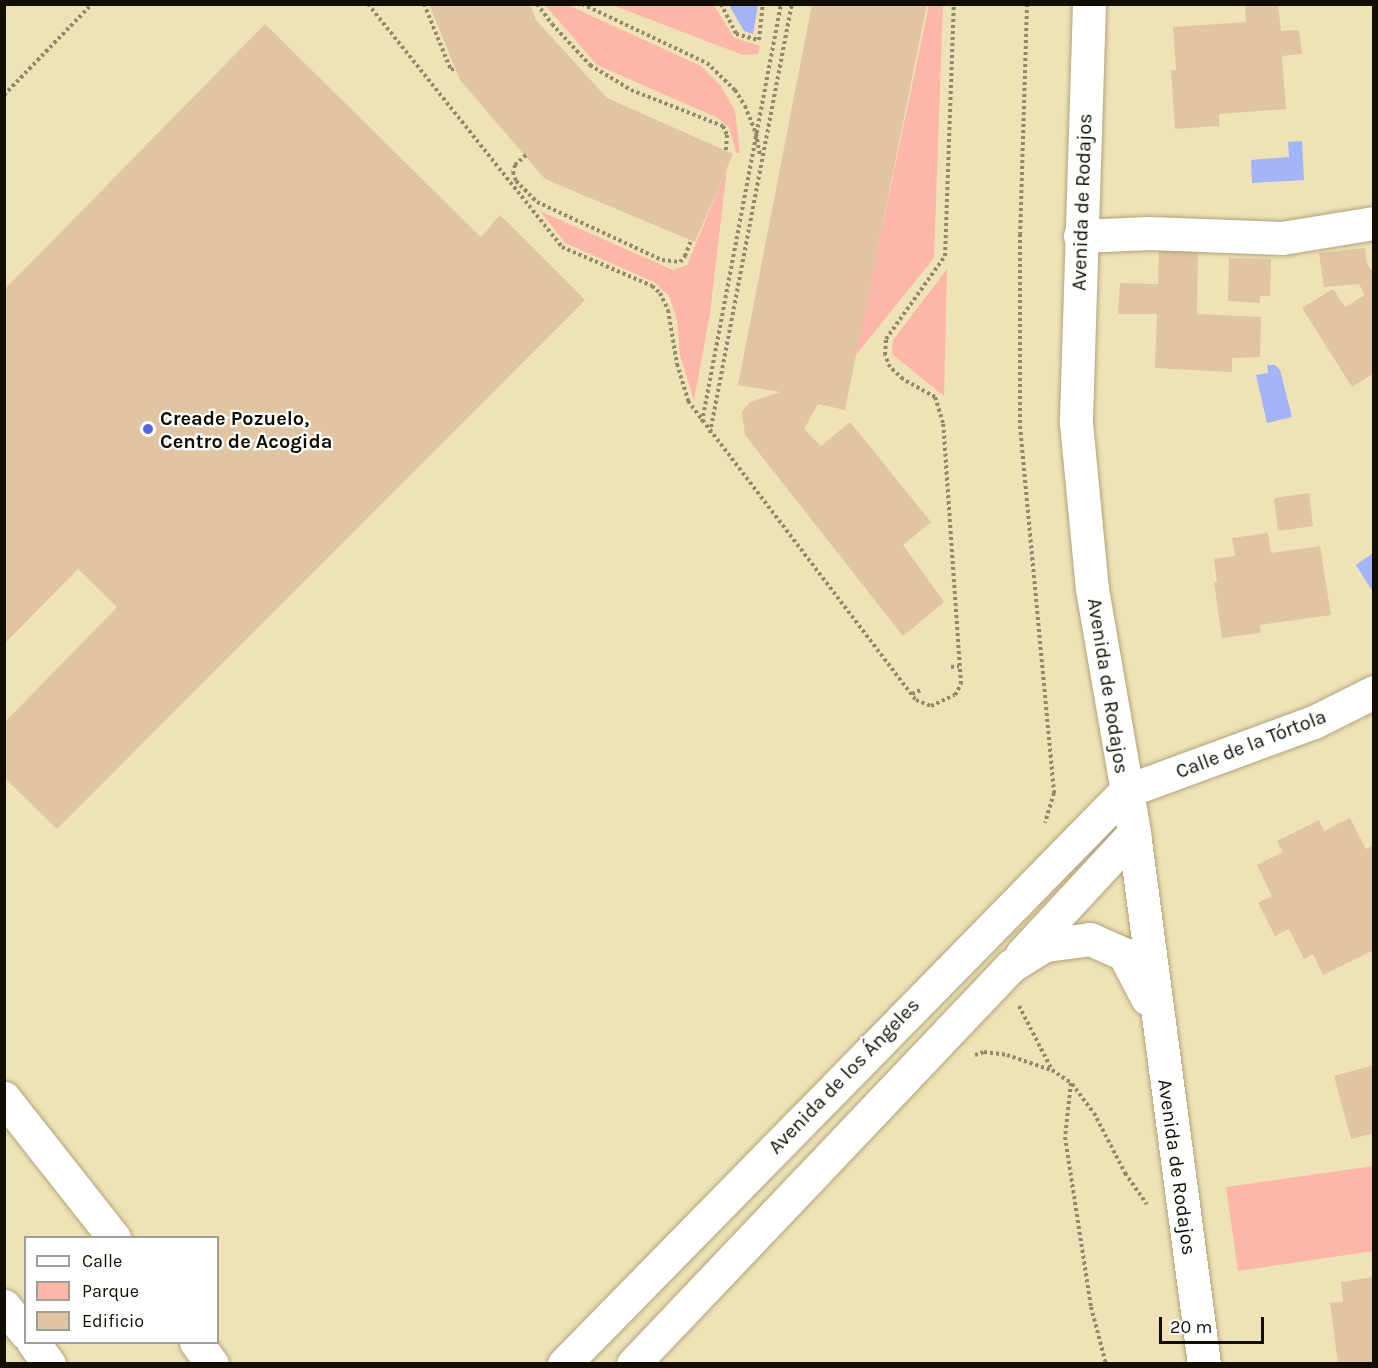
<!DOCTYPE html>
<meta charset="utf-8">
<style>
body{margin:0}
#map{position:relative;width:1378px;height:1368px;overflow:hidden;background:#efe2b7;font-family:Karla,sans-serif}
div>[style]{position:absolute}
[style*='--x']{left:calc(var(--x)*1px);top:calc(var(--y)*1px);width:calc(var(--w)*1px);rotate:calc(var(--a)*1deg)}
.green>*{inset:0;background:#fcb7a8}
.water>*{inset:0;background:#a3b4f8}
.building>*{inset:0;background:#e1c4a1}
.path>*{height:4px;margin-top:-2px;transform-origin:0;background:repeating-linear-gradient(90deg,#92896b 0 3px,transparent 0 6px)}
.roads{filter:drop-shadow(0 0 2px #b1a47c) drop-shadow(0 0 2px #b1a47c)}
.minor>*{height:33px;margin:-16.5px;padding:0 16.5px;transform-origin:16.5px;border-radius:16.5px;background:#fff}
.dots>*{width:16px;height:16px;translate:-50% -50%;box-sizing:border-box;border:3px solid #fff;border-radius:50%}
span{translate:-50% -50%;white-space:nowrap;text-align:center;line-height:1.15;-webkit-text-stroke:4.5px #fff;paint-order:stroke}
.street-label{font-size:20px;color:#120d01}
.poi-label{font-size:20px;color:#120d01;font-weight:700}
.left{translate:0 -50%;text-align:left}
.frame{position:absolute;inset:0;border:6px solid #120d01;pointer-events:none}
.legend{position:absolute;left:24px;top:1236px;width:195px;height:108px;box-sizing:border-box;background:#fff;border:2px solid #a09e99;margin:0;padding:8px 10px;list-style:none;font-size:18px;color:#120d01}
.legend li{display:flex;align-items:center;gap:12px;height:30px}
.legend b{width:30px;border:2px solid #a09e99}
.scale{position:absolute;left:1159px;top:1317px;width:105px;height:27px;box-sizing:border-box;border:3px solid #120d01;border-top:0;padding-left:8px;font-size:18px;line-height:21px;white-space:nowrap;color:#120d01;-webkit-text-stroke:4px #fff;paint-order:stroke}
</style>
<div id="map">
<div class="green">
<div style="clip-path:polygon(545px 5px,568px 5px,701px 66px,721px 86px,735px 111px,740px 153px,736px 153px,729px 127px,718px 118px,597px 65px)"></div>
<div style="clip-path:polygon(612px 5px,714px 5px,734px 38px,760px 46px,758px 54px,743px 55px)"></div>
<div style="clip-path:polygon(929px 5px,943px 5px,934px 258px,855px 356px)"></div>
<div style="clip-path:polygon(727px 168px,710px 313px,694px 400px,680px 355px,677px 320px,669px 296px,654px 282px,565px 243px,540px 211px,673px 270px,687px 265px)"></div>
<div style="clip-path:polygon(947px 269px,944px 396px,892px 354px,893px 340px)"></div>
<div style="clip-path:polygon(1373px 1166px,1373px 1251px,1238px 1271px,1226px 1187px)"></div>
</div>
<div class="water">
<div style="clip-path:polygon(729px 5px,758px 5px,753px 34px,744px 31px)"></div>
<div style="clip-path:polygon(1302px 141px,1304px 180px,1252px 183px,1251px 160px,1289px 157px,1288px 142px)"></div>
<div style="clip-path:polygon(1267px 365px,1275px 365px,1280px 370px,1292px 417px,1267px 423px,1256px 375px,1268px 373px)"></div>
<div style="clip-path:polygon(1373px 553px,1373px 592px,1356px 565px)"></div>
</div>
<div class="building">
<div style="clip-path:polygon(429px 4px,530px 4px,536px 20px,607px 98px,733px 154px,695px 242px,545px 179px,460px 80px)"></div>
<div style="clip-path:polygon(812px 4px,927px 4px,845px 410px,818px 404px,804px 429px,821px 446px,850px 422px,931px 522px,903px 545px,944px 602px,903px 636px,745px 435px,742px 412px,750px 402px,780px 392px,738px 385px)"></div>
<div style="clip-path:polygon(1245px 4px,1278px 4px,1281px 31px,1299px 30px,1302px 54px,1282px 56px,1286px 109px,1219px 114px,1219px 126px,1175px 129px,1171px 70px,1176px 70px,1173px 27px,1246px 22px)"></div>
<div style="clip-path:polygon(265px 24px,481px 237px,500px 215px,585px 300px,57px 829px,4px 777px,4px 723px,117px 607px,78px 569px,4px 644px,4px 290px)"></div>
<div style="clip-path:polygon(1159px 245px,1198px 246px,1197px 314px,1261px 317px,1260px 357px,1232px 358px,1232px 372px,1155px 368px,1157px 314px,1118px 314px,1120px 283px,1158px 284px)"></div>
<div style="clip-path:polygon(1365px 248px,1367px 264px,1374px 274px,1374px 373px,1352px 387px,1302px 308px,1333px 289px,1345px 307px,1365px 295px,1359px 284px,1324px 287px,1319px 253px)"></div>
<div style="clip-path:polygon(1229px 258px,1271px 259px,1270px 296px,1260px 296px,1260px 303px,1228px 301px)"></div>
<div style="clip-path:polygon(1309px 493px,1313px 526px,1278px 531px,1274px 498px)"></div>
<div style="clip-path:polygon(1268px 533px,1271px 553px,1320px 546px,1331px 615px,1260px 625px,1261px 633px,1222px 638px,1214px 582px,1217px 582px,1214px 559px,1235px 556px,1232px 538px)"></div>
<div style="clip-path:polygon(1350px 818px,1366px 849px,1374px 845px,1374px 950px,1323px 975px,1313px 954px,1304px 959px,1289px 929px,1275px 936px,1258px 903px,1272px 896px,1257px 865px,1283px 852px,1277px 841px,1319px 820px,1324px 831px)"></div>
<div style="clip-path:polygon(1374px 1065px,1374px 1133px,1351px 1139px,1334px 1076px)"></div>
<div style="clip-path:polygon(1374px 1277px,1374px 1364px,1338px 1364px,1330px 1303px,1343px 1302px,1341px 1282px)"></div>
</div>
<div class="path">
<div style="--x:368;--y:4;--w:311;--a:51.4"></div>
<div style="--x:562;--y:247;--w:98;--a:23.4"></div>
<div style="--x:652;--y:286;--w:11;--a:41"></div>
<div style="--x:660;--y:293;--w:19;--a:65"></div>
<div style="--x:668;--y:310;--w:55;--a:80.5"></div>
<div style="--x:677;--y:364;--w:39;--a:73"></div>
<div style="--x:688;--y:401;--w:376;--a:52.7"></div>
<div style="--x:916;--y:700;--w:16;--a:22"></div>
<div style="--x:931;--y:706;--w:26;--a:-25"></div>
<div style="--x:955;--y:695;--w:13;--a:-61"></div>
<div style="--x:961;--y:684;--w:262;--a:-93.9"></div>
<div style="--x:943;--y:423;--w:27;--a:-107"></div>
<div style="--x:935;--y:397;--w:37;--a:-151"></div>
<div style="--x:903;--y:379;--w:18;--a:-137"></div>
<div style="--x:890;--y:367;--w:13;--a:-113"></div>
<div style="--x:885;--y:355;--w:16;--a:-86"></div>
<div style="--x:886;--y:339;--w:102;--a:-54.6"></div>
<div style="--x:945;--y:256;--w:252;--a:-88"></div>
<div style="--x:424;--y:4;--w:71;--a:67.8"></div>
<div style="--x:451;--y:70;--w:4;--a:-27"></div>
<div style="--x:537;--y:4;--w:25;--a:53"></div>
<div style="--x:552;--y:24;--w:56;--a:47.2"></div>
<div style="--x:590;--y:65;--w:48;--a:31.4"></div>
<div style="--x:631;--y:90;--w:99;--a:21.4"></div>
<div style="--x:723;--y:126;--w:10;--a:66"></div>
<div style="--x:727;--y:135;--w:16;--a:94"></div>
<div style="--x:582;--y:4;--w:138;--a:25.3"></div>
<div style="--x:707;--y:63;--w:39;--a:44"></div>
<div style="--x:735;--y:90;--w:19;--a:58"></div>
<div style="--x:745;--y:106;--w:29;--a:68"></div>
<div style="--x:756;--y:133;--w:22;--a:80"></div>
<div style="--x:721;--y:4;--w:34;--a:63"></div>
<div style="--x:736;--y:34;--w:24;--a:15"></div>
<div style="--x:759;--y:40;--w:36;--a:-84"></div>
<div style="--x:1027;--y:4;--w:230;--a:91.7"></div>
<div style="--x:1020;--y:234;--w:192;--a:90"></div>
<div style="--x:1020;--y:426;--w:369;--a:84.7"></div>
<div style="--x:1054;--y:793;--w:31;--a:107"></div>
<div style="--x:4;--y:95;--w:127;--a:-46"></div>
<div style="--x:526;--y:155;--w:15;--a:138"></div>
<div style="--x:515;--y:165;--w:7;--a:106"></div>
<div style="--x:513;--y:172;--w:9;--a:72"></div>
<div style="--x:516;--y:181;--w:30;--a:45"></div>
<div style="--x:537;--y:202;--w:138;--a:24.9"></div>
<div style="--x:662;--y:260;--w:18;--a:6"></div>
<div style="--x:680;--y:262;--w:8;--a:-50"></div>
<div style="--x:685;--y:256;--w:17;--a:-69"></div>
<div style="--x:702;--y:422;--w:425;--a:-79.3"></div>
<div style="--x:710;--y:433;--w:437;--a:-79.2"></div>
<div style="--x:951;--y:667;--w:8;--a:-7"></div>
<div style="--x:912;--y:694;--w:10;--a:-24"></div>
<div style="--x:1019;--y:1006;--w:72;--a:62.7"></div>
<div style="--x:1052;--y:1070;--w:23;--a:34"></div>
<div style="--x:1071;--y:1083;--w:54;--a:96.3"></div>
<div style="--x:1065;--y:1137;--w:172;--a:81.3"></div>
<div style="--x:1091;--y:1307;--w:59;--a:75.3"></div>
<div style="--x:975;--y:1055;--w:9;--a:-18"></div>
<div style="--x:984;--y:1052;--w:23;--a:7"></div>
<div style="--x:1007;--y:1055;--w:46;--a:18.8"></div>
<div style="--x:1072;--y:1084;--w:36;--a:53"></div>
<div style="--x:1094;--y:1113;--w:68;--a:62.7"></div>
<div style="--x:1125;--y:1173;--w:38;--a:55"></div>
</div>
<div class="roads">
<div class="minor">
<div style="--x:1089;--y:4;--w:419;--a:91.8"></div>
<div style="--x:1076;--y:423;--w:167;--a:84.5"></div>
<div style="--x:1092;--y:589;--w:248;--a:80.2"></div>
<div style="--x:1134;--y:833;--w:536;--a:82.49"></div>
<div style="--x:1080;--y:236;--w:69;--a:-2.5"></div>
<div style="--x:1149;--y:233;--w:133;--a:2.2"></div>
<div style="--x:1282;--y:238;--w:93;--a:-9.3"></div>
<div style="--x:1022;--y:954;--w:165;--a:-47.2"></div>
<div style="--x:4;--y:1098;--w:178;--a:51.8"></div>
<div style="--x:4;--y:1306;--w:35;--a:51"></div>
<div style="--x:33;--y:1342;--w:27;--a:54"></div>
<div style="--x:196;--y:1342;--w:27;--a:54"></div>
<div style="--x:564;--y:1364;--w:803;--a:-45.56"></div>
<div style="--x:1126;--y:791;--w:200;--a:-20.2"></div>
<div style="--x:1314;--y:722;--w:67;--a:-26.6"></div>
<div style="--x:633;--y:1364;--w:549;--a:-46.48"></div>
<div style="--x:1011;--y:966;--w:40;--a:-32"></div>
<div style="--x:1045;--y:945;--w:45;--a:-7.6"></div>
<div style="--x:1090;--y:939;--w:37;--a:24"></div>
<div style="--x:1124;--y:954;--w:50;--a:62.4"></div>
</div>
</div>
<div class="dots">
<div style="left:148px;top:429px;background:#5769e0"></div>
</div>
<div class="street-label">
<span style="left:1082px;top:202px;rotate:-88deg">Avenida de Rodajos</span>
<span style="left:1108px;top:686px;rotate:81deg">Avenida de Rodajos</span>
<span style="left:1251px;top:744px;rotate:-21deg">Calle de la Tórtola</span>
<span style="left:844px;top:1076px;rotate:-46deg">Avenida de los Ángeles</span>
<span style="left:1177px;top:1167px;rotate:82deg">Avenida de Rodajos</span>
</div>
<div class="poi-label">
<span class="left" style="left:160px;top:430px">Creade Pozuelo,<br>Centro de Acogida</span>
</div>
<div class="frame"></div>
<ul class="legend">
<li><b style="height:8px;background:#fff"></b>Calle</li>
<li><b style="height:16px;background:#fcb7a8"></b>Parque</li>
<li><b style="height:16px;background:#e1c4a1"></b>Edificio</li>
</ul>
<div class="scale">20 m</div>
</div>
